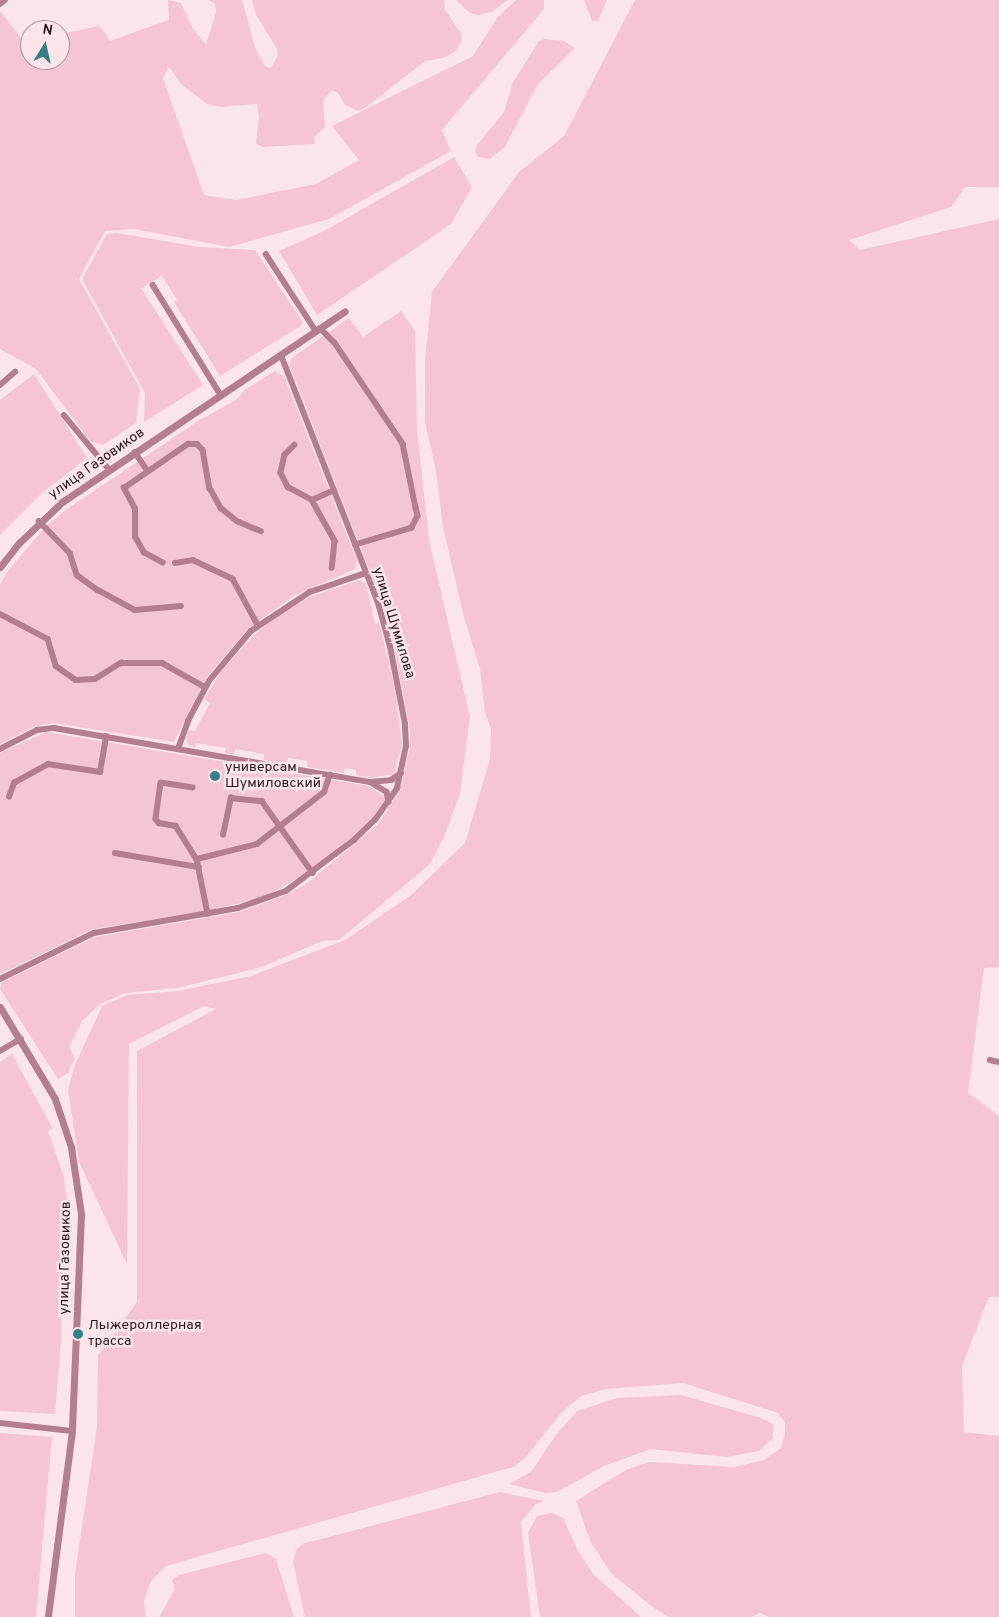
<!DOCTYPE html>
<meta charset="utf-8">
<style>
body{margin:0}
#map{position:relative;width:999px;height:1617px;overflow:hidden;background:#fbe5e9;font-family:Overpass,sans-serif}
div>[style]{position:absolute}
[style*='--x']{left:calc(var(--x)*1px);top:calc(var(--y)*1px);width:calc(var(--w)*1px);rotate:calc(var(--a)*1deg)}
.green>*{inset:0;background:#f5c6d1}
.minor>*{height:5.5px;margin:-2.75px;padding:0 2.75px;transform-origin:2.75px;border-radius:2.75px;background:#b37f8c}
.tertiary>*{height:7px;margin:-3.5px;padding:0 3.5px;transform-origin:3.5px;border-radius:3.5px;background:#b37f8c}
.dots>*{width:14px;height:14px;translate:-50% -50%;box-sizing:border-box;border:2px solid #fbe5e9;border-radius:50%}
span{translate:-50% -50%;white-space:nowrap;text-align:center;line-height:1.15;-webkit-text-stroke:5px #fbe5e9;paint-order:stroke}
.street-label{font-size:14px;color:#261a1d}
.poi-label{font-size:14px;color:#261a1d}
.left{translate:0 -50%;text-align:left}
.north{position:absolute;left:20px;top:20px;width:50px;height:50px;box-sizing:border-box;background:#fbe5e9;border:1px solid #a69497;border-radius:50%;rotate:10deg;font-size:14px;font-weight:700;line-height:20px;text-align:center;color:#261a1d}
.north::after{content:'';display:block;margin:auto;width:18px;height:22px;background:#397d8b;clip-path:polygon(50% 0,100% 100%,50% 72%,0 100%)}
</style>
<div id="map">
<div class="green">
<div style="clip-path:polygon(168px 0,181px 3px,193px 29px,206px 45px,216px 12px,215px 4px,209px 0,242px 0,255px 47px,265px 66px,271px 68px,278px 55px,276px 47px,256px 15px,252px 0,444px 0,445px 10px,461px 33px,462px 40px,456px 51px,444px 58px,425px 61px,365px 108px,358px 111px,345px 105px,338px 93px,332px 90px,323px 100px,325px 127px,314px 137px,315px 144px,262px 147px,256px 143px,259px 117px,257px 104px,221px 107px,207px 104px,182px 85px,169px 67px,163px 78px,204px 195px,236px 200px,316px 184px,359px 160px,332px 126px,473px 56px,497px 18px,516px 0,544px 0,544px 9px,442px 130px,451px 151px,329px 219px,229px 247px,134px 229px,105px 231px,79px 279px,140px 389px,136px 423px,103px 445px,90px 441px,36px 369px,0 349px,0 11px,22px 39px,30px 38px,30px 60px,60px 60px,60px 34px,100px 26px,110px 41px,169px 20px)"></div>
<div style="clip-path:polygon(456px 0,508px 0,491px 12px,478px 15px,470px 13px)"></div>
<div style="clip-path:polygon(584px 0,607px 0,598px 21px,592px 21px)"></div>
<div style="clip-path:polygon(635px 0,999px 0,999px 187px,965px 187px,951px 207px,849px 240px,860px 250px,999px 219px,999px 967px,984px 968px,968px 1093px,999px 1116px,999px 1297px,989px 1297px,962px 1366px,964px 1432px,999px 1436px,999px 1617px,769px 1617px,760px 1613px,752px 1617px,668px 1617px,650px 1605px,612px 1574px,591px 1543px,576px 1501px,626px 1470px,649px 1462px,734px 1467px,764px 1460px,781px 1448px,785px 1434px,785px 1423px,778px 1413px,683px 1383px,606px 1389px,581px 1396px,563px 1411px,524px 1459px,513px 1467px,166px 1566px,151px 1581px,144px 1601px,146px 1617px,75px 1617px,75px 1573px,97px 1427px,98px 1355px,137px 1302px,137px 1051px,216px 1009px,204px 1006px,129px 1044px,127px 1264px,79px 1162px,68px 1090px,75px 1065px,102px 1006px,127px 995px,178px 991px,251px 976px,345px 940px,410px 896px,465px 843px,490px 759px,491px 729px,485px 713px,480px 669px,463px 614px,443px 527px,436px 471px,425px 422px,425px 359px,432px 292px,519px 172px,564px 136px)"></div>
<div style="clip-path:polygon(545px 39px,564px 41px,575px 48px,538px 84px,505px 147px,490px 159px,478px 157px,475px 151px,477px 145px,504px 112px,513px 82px,539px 41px)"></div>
<div style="clip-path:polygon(454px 157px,472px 187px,451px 224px,317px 315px,279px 251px,326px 230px)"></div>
<div style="clip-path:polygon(117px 233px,199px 247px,255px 250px,302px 321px,302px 325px,220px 376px,174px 302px,177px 300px,162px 276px,141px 288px,203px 385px,144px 422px,145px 393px,82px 279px,107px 234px)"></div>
<div style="clip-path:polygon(401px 311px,415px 331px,417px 429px,429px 540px,470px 717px,460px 794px,444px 837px,430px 864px,339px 940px,322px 941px,264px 966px,234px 974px,177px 988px,125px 993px,100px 1004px,82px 1021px,69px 1047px,75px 1058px,68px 1073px,58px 1079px,0 989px,2px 982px,95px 937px,239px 912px,288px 894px,309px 882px,379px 823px,401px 789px,410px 746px,409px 724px,394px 646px,382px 602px,289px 364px,293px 357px,349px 318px,363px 337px)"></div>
<div style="clip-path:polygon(275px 371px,284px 376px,357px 561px,355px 569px,295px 595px,249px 628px,205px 679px,174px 742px,54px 723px,35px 726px,0 744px,0 584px,8px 571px,45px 527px,67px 509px,198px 421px,236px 400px,246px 389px)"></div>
<div style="clip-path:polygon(34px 374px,87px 458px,41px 494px,0 535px,0 400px)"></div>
<div style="clip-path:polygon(359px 580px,366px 584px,375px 624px,379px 623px,395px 689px,402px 745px,394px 774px,370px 778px,356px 775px,356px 770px,345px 768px,344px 773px,307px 767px,307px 761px,288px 758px,287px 764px,264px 760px,264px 754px,235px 749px,234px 755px,225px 753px,226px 748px,196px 743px,195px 748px,189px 745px,186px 739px,189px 730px,195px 731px,210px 703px,204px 699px,222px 670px,252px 637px,274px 618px,312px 596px)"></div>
<div style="clip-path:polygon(46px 732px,369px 786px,386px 798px,373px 818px,352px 837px,304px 875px,264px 897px,208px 911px,93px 929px,0 974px,0 753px)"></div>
<div style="clip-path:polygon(12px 1054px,53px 1129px,48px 1131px,64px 1177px,68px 1210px,61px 1277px,61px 1340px,55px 1414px,0 1411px,0 1062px)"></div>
<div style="clip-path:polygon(681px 1395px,761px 1418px,773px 1424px,773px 1438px,759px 1451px,726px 1457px,651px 1449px,604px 1466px,557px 1492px,545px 1493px,509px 1484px,531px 1472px,555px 1436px,577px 1411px,617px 1398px)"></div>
<div style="clip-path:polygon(0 1433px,52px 1437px,36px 1617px,0 1617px)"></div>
<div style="clip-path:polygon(500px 1492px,544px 1501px,536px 1504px,521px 1522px,531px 1617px,305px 1617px,293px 1562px,296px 1550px,302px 1544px)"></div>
<div style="clip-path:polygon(552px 1513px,563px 1518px,578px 1551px,593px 1574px,641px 1617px,540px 1617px,528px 1533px,537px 1516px)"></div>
<div style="clip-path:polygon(266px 1553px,276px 1559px,294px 1617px,159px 1617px,175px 1589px,172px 1580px,179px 1575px)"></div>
</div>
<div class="minor">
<div style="--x:0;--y:4;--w:6;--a:-39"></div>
<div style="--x:266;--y:254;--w:92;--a:57"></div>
<div style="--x:153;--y:285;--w:129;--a:58.3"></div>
<div style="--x:320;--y:328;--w:21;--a:45"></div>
<div style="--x:335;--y:343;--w:122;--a:56"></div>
<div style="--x:403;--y:444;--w:65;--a:78.5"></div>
<div style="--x:416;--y:508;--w:8;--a:76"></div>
<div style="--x:418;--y:516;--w:13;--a:117"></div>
<div style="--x:412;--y:528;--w:59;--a:163.4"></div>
<div style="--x:0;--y:385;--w:20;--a:-41"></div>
<div style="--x:64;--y:415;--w:70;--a:50.2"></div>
<div style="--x:295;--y:445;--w:14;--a:135"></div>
<div style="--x:285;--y:455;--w:18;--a:103"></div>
<div style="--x:281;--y:473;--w:16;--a:63"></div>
<div style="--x:288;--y:487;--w:27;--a:28"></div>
<div style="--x:312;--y:500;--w:47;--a:60.7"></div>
<div style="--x:335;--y:541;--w:27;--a:96"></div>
<div style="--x:135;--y:452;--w:22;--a:56"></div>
<div style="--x:312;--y:500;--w:24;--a:-24"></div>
<div style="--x:39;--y:521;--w:45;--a:45.9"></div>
<div style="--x:70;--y:553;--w:23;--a:72"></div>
<div style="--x:77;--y:575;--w:26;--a:36"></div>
<div style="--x:98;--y:590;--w:42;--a:28.4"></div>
<div style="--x:135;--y:610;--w:46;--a:-5"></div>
<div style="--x:163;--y:563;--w:21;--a:-152"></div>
<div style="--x:144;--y:553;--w:18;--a:-119"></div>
<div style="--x:135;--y:537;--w:28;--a:-90"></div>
<div style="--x:135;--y:509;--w:24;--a:-118"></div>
<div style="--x:124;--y:488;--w:78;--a:-34.5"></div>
<div style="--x:188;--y:444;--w:9;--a:0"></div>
<div style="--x:197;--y:444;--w:8;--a:45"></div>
<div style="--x:203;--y:450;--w:39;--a:80"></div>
<div style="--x:210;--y:488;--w:23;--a:61"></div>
<div style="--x:221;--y:508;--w:21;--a:39"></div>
<div style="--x:237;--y:521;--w:26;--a:23"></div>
<div style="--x:175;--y:563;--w:18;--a:-9"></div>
<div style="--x:193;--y:560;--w:44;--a:25.4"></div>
<div style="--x:233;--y:579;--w:52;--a:61.5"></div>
<div style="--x:0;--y:614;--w:54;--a:27.5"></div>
<div style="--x:48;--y:639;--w:28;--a:73"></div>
<div style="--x:56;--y:666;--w:24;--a:35"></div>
<div style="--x:76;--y:680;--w:19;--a:-3"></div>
<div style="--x:95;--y:679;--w:31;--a:-32"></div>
<div style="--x:121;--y:663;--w:41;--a:0"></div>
<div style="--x:162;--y:663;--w:49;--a:29.2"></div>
<div style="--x:0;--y:749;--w:42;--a:-27.2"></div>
<div style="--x:37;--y:730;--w:17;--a:-7"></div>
<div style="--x:54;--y:728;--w:321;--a:9.7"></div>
<div style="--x:370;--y:782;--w:21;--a:-5"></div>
<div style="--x:391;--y:780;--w:12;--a:-35"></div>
<div style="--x:178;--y:749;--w:30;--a:-70"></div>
<div style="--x:188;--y:721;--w:45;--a:-62.3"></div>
<div style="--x:209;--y:681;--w:65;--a:-50"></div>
<div style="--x:251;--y:631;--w:71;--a:-33.5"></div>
<div style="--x:310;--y:592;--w:59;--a:-18.7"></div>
<div style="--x:372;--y:783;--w:17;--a:31"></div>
<div style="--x:387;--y:792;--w:10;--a:79"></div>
<div style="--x:193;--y:788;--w:32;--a:-171"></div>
<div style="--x:161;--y:783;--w:36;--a:98"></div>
<div style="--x:156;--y:819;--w:5;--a:53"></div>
<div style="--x:159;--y:823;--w:17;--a:10"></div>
<div style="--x:176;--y:826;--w:39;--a:58"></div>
<div style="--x:197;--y:859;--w:56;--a:78.7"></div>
<div style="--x:9;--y:797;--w:15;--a:-70"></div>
<div style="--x:14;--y:783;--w:39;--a:-29"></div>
<div style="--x:48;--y:764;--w:53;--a:8.7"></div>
<div style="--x:100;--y:772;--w:36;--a:-80"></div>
<div style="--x:223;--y:835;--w:38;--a:-78"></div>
<div style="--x:231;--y:798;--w:31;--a:6"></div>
<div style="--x:262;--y:801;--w:88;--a:54.7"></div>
<div style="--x:115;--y:853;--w:85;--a:9.5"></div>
<div style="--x:197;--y:859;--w:62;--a:-14"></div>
<div style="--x:257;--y:844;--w:85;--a:-37.8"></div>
<div style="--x:324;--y:792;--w:18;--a:-71"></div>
<div style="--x:0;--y:979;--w:105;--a:-26.1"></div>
<div style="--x:94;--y:933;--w:146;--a:-9.8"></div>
<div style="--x:238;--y:908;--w:51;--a:-19.5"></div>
<div style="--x:286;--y:891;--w:85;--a:-36.9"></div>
<div style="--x:354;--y:840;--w:29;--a:-44"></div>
<div style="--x:375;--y:820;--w:39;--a:-55"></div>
<div style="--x:397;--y:788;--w:43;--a:-77.9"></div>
<div style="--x:406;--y:746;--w:22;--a:-93"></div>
<div style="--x:405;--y:724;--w:78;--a:-101"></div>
<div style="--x:390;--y:647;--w:46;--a:-105.3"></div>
<div style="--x:378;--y:603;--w:266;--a:-111.4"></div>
<div style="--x:0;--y:1051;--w:24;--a:-30"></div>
<div style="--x:990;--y:1060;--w:9;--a:13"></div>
<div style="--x:0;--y:1423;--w:72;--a:6.3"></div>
</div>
<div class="tertiary">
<div style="--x:0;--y:567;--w:31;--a:-52"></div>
<div style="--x:19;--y:543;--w:59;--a:-43.6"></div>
<div style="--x:62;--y:502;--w:341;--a:-34"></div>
<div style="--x:0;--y:1007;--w:107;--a:59.1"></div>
<div style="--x:55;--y:1099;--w:51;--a:71.6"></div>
<div style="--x:71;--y:1147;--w:68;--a:81.5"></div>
<div style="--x:81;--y:1214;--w:217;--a:92.4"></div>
<div style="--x:72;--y:1431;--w:188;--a:97.4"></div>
</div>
<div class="dots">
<div style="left:215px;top:776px;background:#397d8b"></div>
<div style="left:78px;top:1334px;background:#397d8b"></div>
</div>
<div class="street-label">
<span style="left:97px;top:464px;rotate:-35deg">улица Газовиков</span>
<span style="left:393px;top:623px;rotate:73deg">улица Шумилова</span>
<span style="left:66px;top:1258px;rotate:-89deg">улица Газовиков</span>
</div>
<div class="poi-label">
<span class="left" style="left:225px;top:776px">универсам<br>Шумиловский</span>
<span class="left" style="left:88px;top:1334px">Лыжероллерная<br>трасса</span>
</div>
<div class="north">N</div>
</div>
